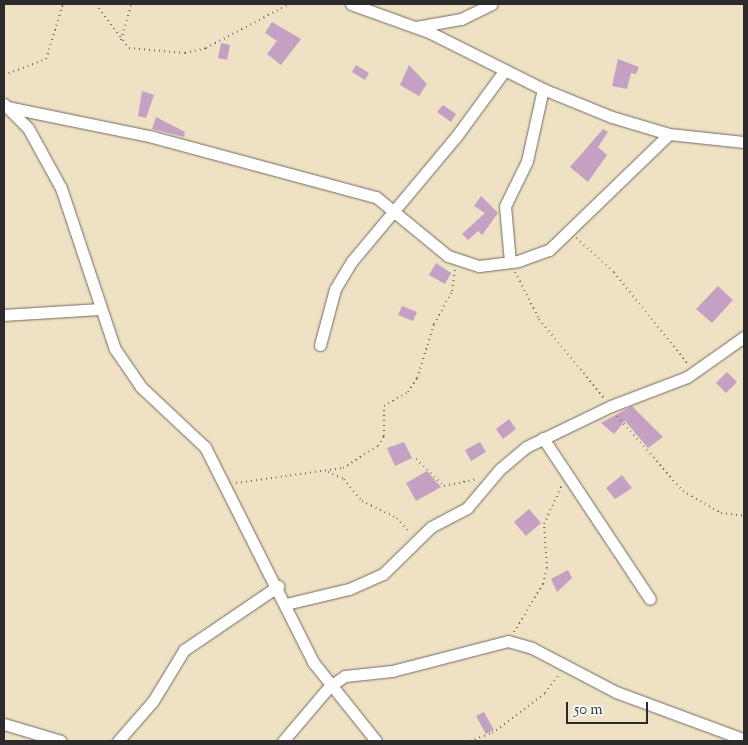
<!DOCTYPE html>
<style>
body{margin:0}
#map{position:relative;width:748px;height:745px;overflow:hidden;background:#efe1c4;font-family:"Sorts Mill Goudy",serif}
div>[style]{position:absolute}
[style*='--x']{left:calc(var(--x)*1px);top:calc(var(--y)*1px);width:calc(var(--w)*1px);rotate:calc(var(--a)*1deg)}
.building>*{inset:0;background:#c4a0c3}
.path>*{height:2px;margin-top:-1px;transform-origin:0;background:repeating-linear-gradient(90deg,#706b61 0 1px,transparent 0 5px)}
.roads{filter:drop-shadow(0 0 1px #706b61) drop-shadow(0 0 1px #706b61)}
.minor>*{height:11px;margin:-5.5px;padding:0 5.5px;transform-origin:5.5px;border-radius:5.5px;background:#fff}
span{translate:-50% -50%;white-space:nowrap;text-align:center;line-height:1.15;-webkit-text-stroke:5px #f6f6f2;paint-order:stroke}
.frame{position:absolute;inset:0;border:5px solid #2b2b2b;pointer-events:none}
.scale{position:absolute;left:566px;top:702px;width:82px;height:22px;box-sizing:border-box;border:2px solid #2b2b2b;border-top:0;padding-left:6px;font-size:15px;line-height:18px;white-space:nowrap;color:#2b2b2b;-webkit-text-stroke:4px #f6f6f2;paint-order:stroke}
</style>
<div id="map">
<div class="building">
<div style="clip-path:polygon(272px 22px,301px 39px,281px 65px,267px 54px,277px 41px,265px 33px)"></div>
<div style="clip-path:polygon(221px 43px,230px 45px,227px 60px,218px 58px)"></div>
<div style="clip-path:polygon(618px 59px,639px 67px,636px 74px,631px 73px,627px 89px,612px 86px)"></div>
<div style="clip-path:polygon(356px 65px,369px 73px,365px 80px,352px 72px)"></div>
<div style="clip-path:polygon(409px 65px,427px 84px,419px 96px,400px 85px)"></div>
<div style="clip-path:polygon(142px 91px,154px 95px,146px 118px,138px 116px)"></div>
<div style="clip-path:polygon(443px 105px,456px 114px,451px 122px,437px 112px)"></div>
<div style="clip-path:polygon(156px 117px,185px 132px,184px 137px,152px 129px)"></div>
<div style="clip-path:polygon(603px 129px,608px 132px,598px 147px,607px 155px,588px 182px,570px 167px)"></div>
<div style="clip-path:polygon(481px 196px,498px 213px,482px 235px,478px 231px,468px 240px,462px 234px,485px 213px,474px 206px)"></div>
<div style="clip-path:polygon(436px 263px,451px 273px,445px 284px,429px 275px)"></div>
<div style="clip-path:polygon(718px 286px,733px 300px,712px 323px,696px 309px)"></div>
<div style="clip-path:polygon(402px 306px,417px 312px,413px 321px,398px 315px)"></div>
<div style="clip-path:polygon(727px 372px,737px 382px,726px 393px,716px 383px)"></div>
<div style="clip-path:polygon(632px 406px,663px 437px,648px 448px,625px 421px,614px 434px,601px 423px)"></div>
<div style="clip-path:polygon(509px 419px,516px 429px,503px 439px,496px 429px)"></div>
<div style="clip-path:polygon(404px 442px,412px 458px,395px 466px,387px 448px)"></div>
<div style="clip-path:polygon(480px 442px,486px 452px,471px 461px,465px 450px)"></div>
<div style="clip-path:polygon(427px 471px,441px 487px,416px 501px,406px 483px)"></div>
<div style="clip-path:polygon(622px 475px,632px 488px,615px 499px,606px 488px)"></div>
<div style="clip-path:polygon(529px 509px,541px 523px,526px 536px,514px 522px)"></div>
<div style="clip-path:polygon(568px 570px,572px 578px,557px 592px,551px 579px)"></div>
<div style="clip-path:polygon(484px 712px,494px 730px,486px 734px,476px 716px)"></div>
</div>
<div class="path">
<div style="--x:96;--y:4;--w:55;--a:53.1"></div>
<div style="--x:129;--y:48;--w:56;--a:5.1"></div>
<div style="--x:185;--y:53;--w:22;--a:-13"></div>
<div style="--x:206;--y:48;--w:94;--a:-27.9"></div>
<div style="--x:121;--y:40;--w:37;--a:-74"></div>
<div style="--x:4;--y:75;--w:45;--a:-20.9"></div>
<div style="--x:46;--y:59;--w:58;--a:-72.8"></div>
<div style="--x:576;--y:238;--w:51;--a:41.8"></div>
<div style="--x:614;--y:272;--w:117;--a:51.3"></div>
<div style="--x:515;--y:272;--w:53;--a:62.9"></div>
<div style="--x:539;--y:319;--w:102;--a:50.6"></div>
<div style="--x:617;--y:416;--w:100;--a:48.7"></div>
<div style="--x:683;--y:491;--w:44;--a:30.1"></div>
<div style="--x:721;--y:513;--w:23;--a:7"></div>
<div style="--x:416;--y:459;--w:39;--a:44"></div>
<div style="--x:444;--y:486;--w:34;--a:-12"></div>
<div style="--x:328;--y:472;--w:17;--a:24"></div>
<div style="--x:344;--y:479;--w:28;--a:51"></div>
<div style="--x:362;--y:501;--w:39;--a:26"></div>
<div style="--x:397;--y:518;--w:20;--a:49"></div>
<div style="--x:236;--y:483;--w:108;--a:-8"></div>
<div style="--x:343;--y:468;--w:41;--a:-32.2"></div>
<div style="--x:378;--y:446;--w:12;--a:-59"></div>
<div style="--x:384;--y:436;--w:30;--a:-90"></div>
<div style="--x:384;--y:406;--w:28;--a:-30"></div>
<div style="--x:408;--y:392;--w:17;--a:-57"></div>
<div style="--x:417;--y:378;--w:57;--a:-72.5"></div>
<div style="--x:434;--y:324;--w:38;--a:-61"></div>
<div style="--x:452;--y:291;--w:21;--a:-82"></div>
<div style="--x:514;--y:632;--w:56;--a:-58.9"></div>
<div style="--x:543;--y:584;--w:16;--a:-76"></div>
<div style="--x:547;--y:568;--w:44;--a:-93.9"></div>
<div style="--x:544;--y:524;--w:43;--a:-65.2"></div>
<div style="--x:470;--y:741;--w:23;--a:-20"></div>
<div style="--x:492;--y:733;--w:66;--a:-37"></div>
<div style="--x:545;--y:693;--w:24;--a:-52"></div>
</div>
<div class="roads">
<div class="minor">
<div style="--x:351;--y:4;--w:85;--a:19.9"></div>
<div style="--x:431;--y:33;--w:125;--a:26.6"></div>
<div style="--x:543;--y:89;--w:74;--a:22.1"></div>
<div style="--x:612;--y:117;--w:59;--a:16.6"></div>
<div style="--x:669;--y:134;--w:75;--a:6.1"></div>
<div style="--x:416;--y:27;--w:46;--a:-10.1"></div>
<div style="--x:461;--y:19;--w:34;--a:-26"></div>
<div style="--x:4;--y:104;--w:34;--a:45"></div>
<div style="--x:28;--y:128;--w:68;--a:61.2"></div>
<div style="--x:61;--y:188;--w:170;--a:71.5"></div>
<div style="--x:115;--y:349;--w:46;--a:55.6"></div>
<div style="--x:141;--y:387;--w:88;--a:43.2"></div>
<div style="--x:205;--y:447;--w:241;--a:63.3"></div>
<div style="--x:313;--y:662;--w:101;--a:51.4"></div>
<div style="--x:7;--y:107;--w:149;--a:11.6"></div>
<div style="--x:153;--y:137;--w:231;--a:15.1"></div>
<div style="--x:376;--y:197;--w:93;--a:39.3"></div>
<div style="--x:448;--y:256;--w:33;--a:18"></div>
<div style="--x:479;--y:266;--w:39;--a:-7"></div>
<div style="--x:518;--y:261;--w:33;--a:-20"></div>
<div style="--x:549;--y:250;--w:167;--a:-44"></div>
<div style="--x:510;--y:262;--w:56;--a:-95.1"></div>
<div style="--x:505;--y:206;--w:50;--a:-63.9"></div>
<div style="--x:527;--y:161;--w:74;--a:-77.5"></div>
<div style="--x:4;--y:315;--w:95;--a:-3.6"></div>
<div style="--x:320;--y:345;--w:58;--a:-75"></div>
<div style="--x:335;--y:289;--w:33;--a:-59"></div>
<div style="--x:352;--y:261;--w:160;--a:-50.1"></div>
<div style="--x:455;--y:138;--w:84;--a:-53.7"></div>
<div style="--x:543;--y:438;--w:193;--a:56.4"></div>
<div style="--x:286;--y:604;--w:65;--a:-13.4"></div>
<div style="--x:349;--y:589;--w:37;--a:-24"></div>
<div style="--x:383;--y:574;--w:67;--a:-44.4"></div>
<div style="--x:431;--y:527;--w:41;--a:-27.8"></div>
<div style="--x:467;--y:508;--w:51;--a:-49.8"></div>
<div style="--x:500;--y:469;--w:34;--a:-40"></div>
<div style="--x:526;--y:447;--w:94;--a:-25.8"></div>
<div style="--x:611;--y:406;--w:81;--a:-20.9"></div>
<div style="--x:687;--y:377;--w:70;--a:-35.1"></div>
<div style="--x:4;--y:724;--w:59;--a:16.6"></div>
<div style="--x:118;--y:741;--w:53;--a:-48.8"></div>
<div style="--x:153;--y:701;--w:60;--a:-58.7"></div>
<div style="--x:184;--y:650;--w:114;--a:-34.2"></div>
<div style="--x:283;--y:741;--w:71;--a:-49.6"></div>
<div style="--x:329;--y:687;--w:19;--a:-35"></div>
<div style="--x:345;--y:676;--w:47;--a:-6.1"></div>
<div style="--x:392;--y:671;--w:120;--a:-14.5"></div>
<div style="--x:508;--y:641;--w:25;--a:16"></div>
<div style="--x:532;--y:648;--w:95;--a:27.6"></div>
<div style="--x:616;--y:692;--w:135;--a:20.3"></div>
</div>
</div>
<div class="frame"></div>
<div class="scale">50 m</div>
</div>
